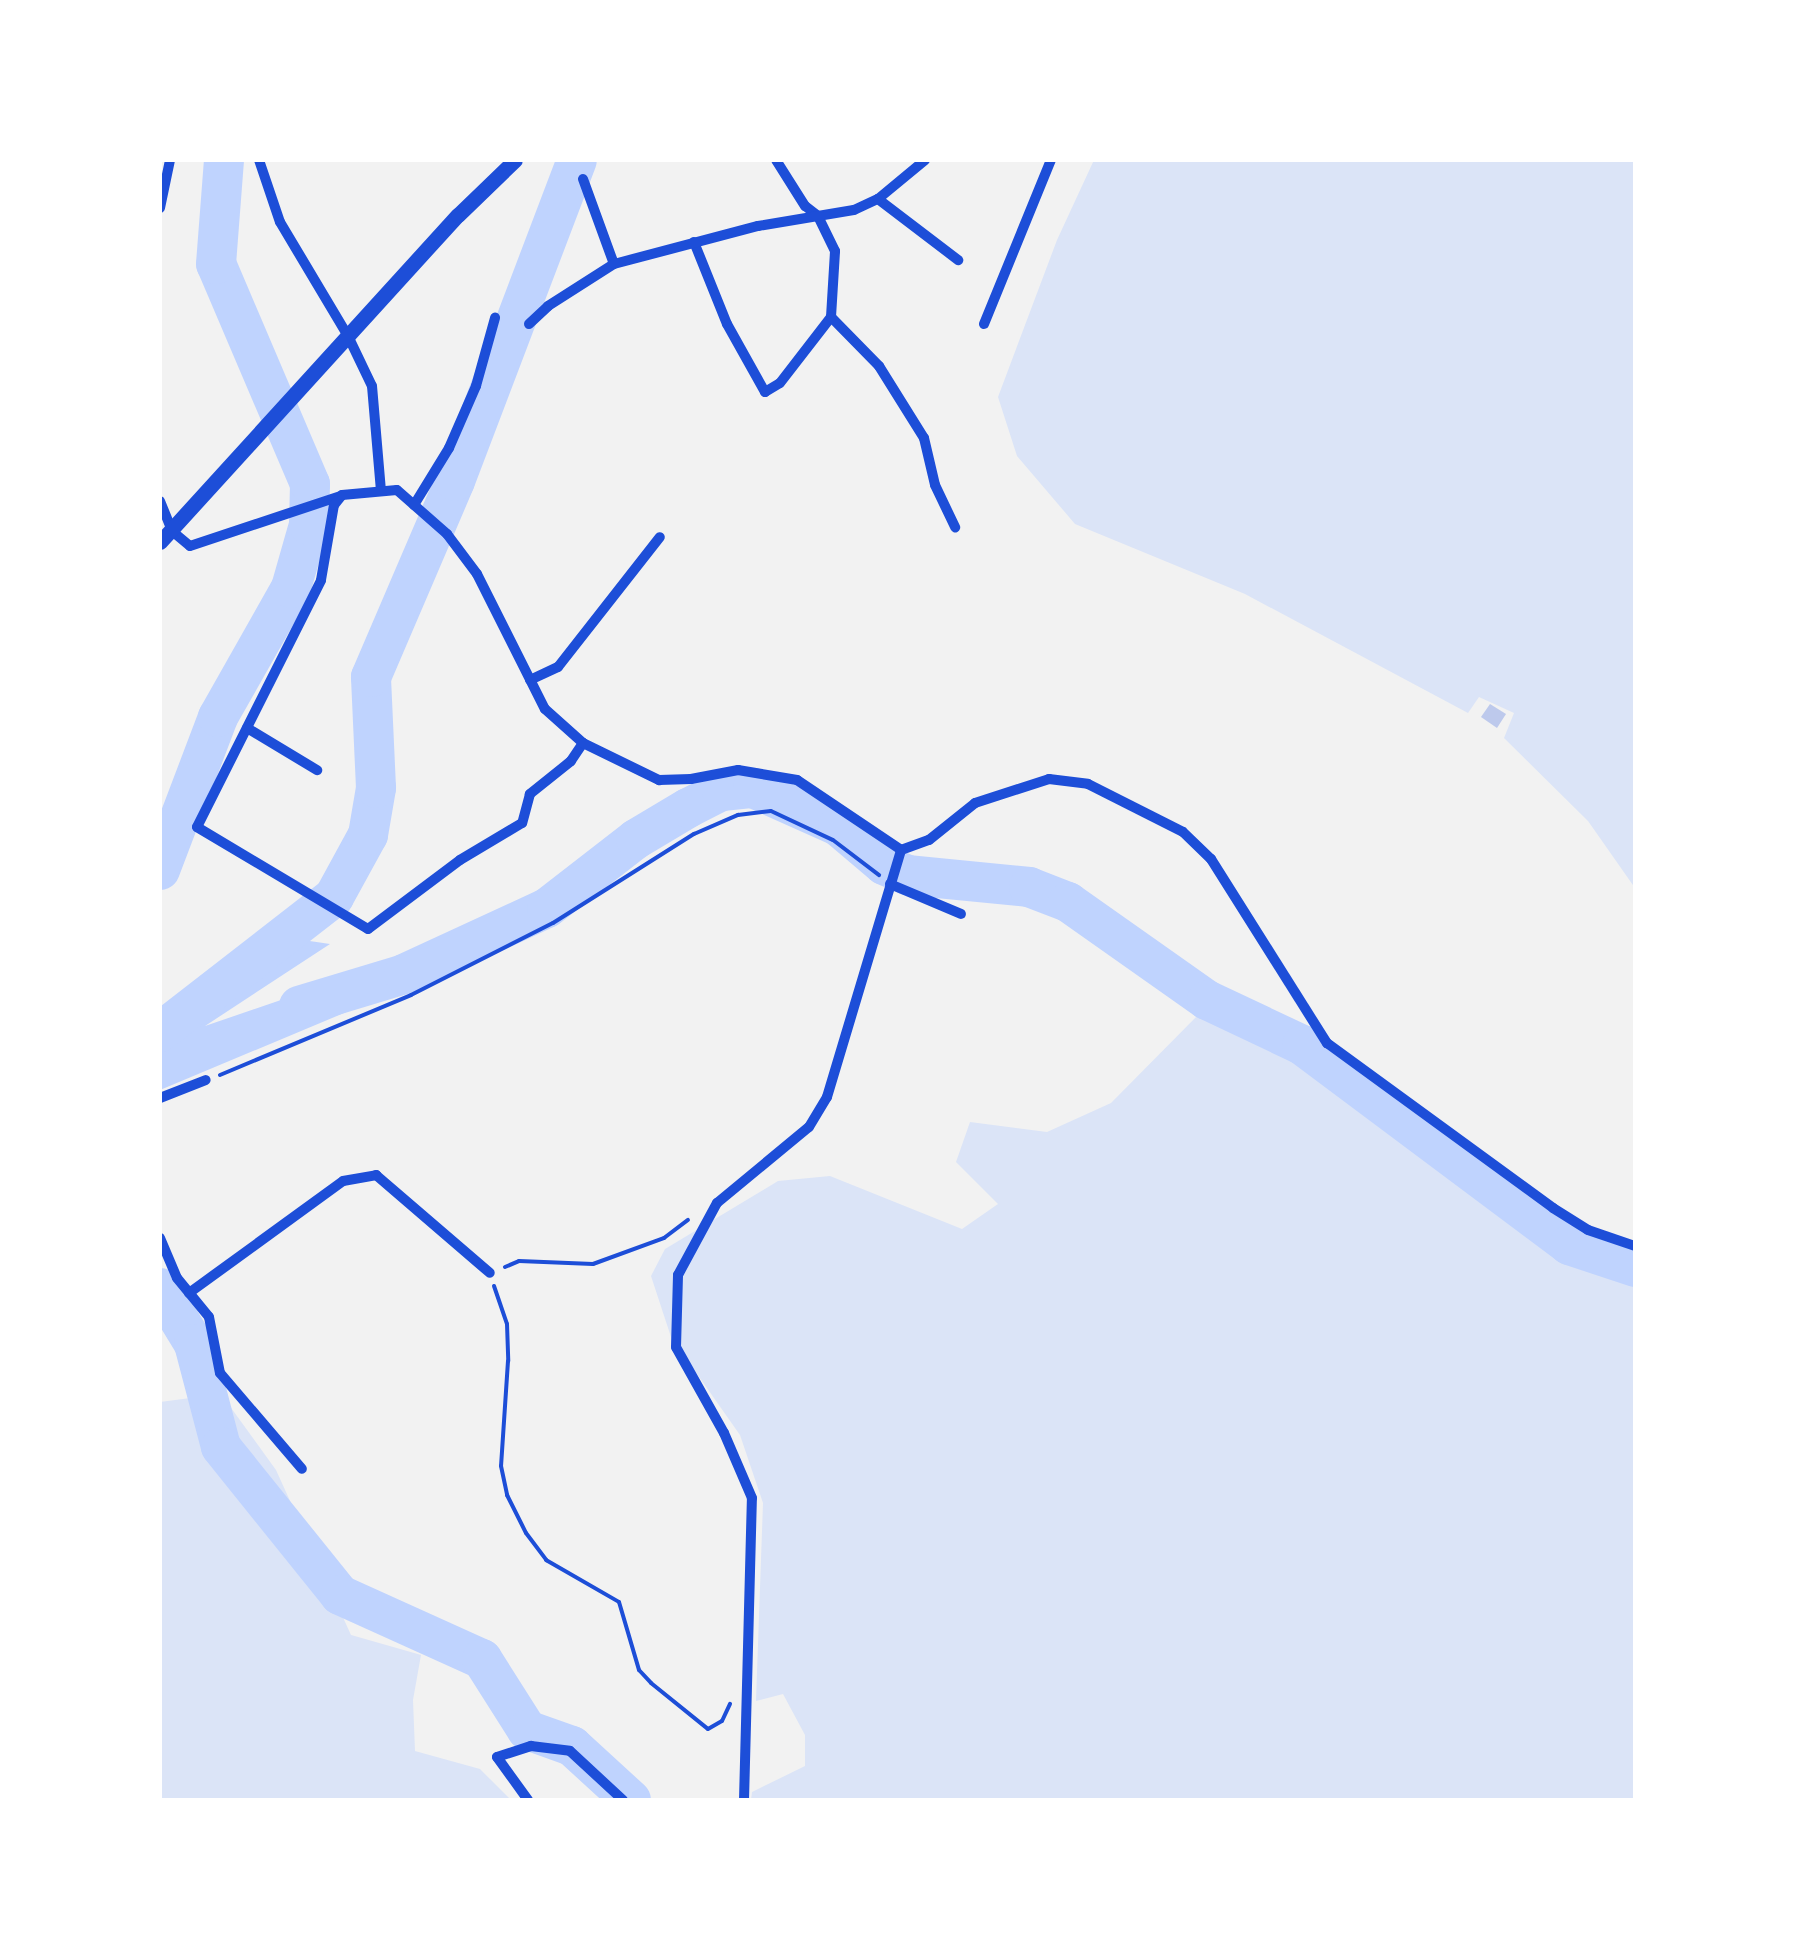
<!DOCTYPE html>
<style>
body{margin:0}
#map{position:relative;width:1795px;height:1960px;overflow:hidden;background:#f2f2f2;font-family:"Alegreya Sans",sans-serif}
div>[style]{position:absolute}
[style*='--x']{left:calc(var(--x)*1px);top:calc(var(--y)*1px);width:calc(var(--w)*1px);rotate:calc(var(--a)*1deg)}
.green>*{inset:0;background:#dbe4f7}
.water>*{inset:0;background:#bfd3fe}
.river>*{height:40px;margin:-20px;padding:0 20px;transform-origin:20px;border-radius:20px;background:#bfd3fe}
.building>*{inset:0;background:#bdc9ec}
.path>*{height:4px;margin:-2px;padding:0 2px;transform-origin:2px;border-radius:2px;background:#1d4ed8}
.minor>*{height:10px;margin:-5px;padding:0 5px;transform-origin:5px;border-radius:5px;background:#1d4ed8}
.primary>*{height:15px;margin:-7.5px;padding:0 7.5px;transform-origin:7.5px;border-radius:7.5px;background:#1d4ed8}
span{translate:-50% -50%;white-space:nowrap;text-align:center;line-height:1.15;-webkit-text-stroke:8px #fff;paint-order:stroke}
.frame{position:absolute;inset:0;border:162px solid #fff;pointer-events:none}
</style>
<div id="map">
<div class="green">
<div style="clip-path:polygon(1094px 160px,1635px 160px,1635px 888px,1588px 821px,1504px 738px,1514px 713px,1479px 697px,1468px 713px,1245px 594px,1075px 524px,1017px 456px,998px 397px,1057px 240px)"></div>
<div style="clip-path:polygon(1201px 1012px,1295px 1056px,1563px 1256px,1635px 1281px,1635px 1800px,751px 1800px,752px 1792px,805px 1766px,805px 1735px,783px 1694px,756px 1701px,763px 1503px,740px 1435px,671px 1337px,651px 1276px,665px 1249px,778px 1181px,830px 1176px,962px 1229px,998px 1204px,956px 1162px,970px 1122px,1047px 1132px,1111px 1103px)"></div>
<div style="clip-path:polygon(221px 1394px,276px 1470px,351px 1635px,421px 1655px,413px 1700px,415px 1751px,480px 1769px,511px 1800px,160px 1800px,160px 1402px)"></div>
</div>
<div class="water">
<div style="clip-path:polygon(269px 935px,330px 944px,205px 1026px,348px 977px,356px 1008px,160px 1090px,160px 1021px)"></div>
</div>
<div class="river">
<div style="--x:160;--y:870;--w:164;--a:-69.2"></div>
<div style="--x:218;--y:717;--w:148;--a:-60.5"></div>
<div style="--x:291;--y:588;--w:66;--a:-74.1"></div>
<div style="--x:309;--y:525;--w:41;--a:-88.6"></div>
<div style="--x:310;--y:484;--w:239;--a:-113.1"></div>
<div style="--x:216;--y:264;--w:104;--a:-85.6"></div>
<div style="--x:299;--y:1006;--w:110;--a:-16.9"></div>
<div style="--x:404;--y:974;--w:157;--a:-24.8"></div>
<div style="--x:547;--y:908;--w:113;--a:-37.8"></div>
<div style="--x:636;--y:839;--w:61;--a:-30.8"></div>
<div style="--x:688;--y:808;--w:38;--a:-27"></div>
<div style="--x:722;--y:791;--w:31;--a:-6"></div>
<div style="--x:753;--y:788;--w:93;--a:24.1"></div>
<div style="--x:838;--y:826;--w:60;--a:40.3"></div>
<div style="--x:884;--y:865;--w:25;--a:23"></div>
<div style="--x:907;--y:875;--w:123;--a:5.6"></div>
<div style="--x:1029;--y:887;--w:42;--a:21"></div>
<div style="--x:1068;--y:902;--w:170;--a:35.2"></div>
<div style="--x:1207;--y:1000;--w:105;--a:25.3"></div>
<div style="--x:1302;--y:1045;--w:334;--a:36.8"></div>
<div style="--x:1569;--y:1245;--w:70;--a:18.4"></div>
<div style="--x:160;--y:1032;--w:220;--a:-37.8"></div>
<div style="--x:334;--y:897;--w:71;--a:-61.3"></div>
<div style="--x:368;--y:835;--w:48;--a:-80.3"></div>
<div style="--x:376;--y:788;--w:111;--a:-92.6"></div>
<div style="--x:371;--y:677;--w:213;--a:-66.8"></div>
<div style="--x:455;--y:481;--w:343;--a:-69.2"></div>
<div style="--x:160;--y:1288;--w:66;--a:58.7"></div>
<div style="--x:194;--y:1344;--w:106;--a:75.3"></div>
<div style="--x:221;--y:1447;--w:190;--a:51.2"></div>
<div style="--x:340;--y:1595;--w:156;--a:24.3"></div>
<div style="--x:482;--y:1659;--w:84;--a:57.6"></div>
<div style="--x:527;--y:1730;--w:48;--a:19.6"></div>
<div style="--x:572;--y:1746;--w:80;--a:42.5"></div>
</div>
<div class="building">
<div style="clip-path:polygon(1490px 704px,1506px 714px,1497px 728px,1481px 717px)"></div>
</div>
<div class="path">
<div style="--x:220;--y:1075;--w:207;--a:-22.7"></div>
<div style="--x:411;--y:995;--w:159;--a:-26.9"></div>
<div style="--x:553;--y:923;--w:167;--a:-32.3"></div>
<div style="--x:694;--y:834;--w:48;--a:-23.4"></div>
<div style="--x:738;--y:815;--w:33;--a:-7"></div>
<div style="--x:771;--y:811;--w:68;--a:25.1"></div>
<div style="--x:833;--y:840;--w:58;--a:37.3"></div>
<div style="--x:505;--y:1267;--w:15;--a:-23"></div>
<div style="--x:519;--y:1261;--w:74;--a:2.3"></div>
<div style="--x:593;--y:1264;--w:76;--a:-20.1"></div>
<div style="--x:664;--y:1238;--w:30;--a:-37"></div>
<div style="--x:494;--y:1286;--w:40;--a:71.1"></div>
<div style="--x:507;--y:1324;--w:37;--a:88"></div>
<div style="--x:508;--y:1361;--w:105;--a:93.8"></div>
<div style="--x:501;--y:1466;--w:30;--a:78"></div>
<div style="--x:507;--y:1495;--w:42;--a:63.4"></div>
<div style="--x:526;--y:1533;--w:34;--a:53"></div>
<div style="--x:546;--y:1560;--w:84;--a:29.9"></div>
<div style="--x:619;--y:1602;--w:71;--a:73.6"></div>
<div style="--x:639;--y:1670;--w:18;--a:47"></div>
<div style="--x:651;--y:1683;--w:73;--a:38.9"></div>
<div style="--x:708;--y:1729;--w:16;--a:-30"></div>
<div style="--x:722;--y:1721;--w:19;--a:-65"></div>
</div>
<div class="minor">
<div style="--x:259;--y:160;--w:65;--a:71.3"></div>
<div style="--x:280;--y:222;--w:133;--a:59.2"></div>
<div style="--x:348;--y:336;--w:55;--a:64.4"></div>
<div style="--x:372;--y:386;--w:105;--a:85.1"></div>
<div style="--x:583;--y:179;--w:90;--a:70"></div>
<div style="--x:878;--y:199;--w:101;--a:37.3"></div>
<div style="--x:160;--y:208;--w:49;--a:-78.2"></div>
<div style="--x:694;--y:242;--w:88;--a:68.1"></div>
<div style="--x:727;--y:324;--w:78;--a:60.8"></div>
<div style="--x:765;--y:392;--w:17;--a:-31"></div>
<div style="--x:780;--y:383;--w:83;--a:-52.3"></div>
<div style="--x:831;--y:317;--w:66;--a:-86.5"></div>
<div style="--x:835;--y:251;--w:39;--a:-116"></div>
<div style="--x:818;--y:216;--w:16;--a:-142"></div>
<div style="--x:805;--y:206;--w:54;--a:-122.2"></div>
<div style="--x:831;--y:317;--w:69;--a:45.6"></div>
<div style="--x:879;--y:366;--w:85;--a:58"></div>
<div style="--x:924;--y:438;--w:48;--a:76.8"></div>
<div style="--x:935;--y:485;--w:47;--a:64.5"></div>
<div style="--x:529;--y:324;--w:26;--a:-43"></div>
<div style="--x:548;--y:306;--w:78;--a:-32.5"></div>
<div style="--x:614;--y:264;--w:149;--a:-14.8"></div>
<div style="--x:758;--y:226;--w:97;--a:-9.5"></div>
<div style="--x:854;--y:210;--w:26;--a:-25"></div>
<div style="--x:878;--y:199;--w:61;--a:-39.7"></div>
<div style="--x:984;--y:324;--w:177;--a:-67.8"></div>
<div style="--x:160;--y:501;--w:32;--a:68"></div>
<div style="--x:172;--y:531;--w:23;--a:40"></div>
<div style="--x:190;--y:546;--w:158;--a:-18.4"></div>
<div style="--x:414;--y:505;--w:67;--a:-58.4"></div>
<div style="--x:449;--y:448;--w:68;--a:-66.5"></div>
<div style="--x:476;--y:386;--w:71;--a:-74.4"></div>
<div style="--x:530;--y:680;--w:31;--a:-25"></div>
<div style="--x:558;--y:667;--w:165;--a:-51.9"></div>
<div style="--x:247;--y:728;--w:82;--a:31"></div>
<div style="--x:583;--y:743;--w:22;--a:124"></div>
<div style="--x:571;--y:761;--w:53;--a:141.2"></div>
<div style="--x:530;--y:794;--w:30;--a:105"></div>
<div style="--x:522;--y:823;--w:72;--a:149.2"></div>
<div style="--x:460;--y:860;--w:115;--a:143.1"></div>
<div style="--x:368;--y:929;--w:199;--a:-149.2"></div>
<div style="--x:197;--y:827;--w:276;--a:-63.3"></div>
<div style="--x:321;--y:580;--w:76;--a:-80.2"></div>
<div style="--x:334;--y:505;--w:13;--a:-51"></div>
<div style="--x:342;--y:495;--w:55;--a:-5.2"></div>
<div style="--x:397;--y:490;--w:67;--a:41.3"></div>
<div style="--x:447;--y:534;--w:50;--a:53.1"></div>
<div style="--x:477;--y:574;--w:151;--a:63.3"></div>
<div style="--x:545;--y:709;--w:51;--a:41.8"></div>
<div style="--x:583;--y:743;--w:85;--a:26"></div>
<div style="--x:659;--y:780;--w:32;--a:-2"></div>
<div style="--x:691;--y:779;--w:48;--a:-10.8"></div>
<div style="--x:738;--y:770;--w:60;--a:9.6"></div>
<div style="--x:797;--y:780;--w:125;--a:33.9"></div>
<div style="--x:901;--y:850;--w:30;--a:-20"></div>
<div style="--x:929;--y:840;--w:59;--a:-38.8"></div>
<div style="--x:975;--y:803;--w:78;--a:-18"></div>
<div style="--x:1049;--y:779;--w:39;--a:7"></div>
<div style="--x:1088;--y:784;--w:106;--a:26.8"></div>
<div style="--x:1183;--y:832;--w:39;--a:44"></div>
<div style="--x:1211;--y:859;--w:218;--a:57.8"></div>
<div style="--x:1327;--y:1043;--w:280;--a:36.1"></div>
<div style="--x:1553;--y:1208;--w:41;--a:32.2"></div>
<div style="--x:1588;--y:1230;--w:50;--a:18.8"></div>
<div style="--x:890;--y:884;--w:77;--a:22.9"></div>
<div style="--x:160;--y:1098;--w:49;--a:-21.4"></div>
<div style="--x:160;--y:1238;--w:43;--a:67"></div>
<div style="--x:177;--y:1278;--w:50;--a:50.6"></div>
<div style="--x:209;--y:1317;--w:57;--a:78.9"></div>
<div style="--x:220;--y:1373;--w:126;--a:49.5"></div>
<div style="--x:189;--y:1293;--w:190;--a:-36"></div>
<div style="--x:343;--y:1181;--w:34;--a:-10"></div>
<div style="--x:376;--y:1175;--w:150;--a:40.7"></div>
<div style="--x:528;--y:1800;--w:53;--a:-125.8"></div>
<div style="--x:497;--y:1757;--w:36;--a:-18"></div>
<div style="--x:531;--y:1746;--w:39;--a:7"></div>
<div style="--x:570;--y:1751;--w:72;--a:42.8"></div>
<div style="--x:744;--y:1800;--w:302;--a:-88.5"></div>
<div style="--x:752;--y:1498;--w:71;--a:-113.3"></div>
<div style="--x:724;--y:1433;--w:98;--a:-119.2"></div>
<div style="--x:676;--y:1347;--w:72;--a:-88.4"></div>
<div style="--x:678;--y:1275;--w:82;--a:-61.6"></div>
<div style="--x:717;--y:1203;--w:119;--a:-39.6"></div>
<div style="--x:809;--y:1127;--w:35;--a:-59"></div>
<div style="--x:827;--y:1097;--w:258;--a:-73.3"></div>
</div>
<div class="primary">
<div style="--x:160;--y:542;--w:442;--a:-47.7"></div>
<div style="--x:458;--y:215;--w:79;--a:-44"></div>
</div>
<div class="frame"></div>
</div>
